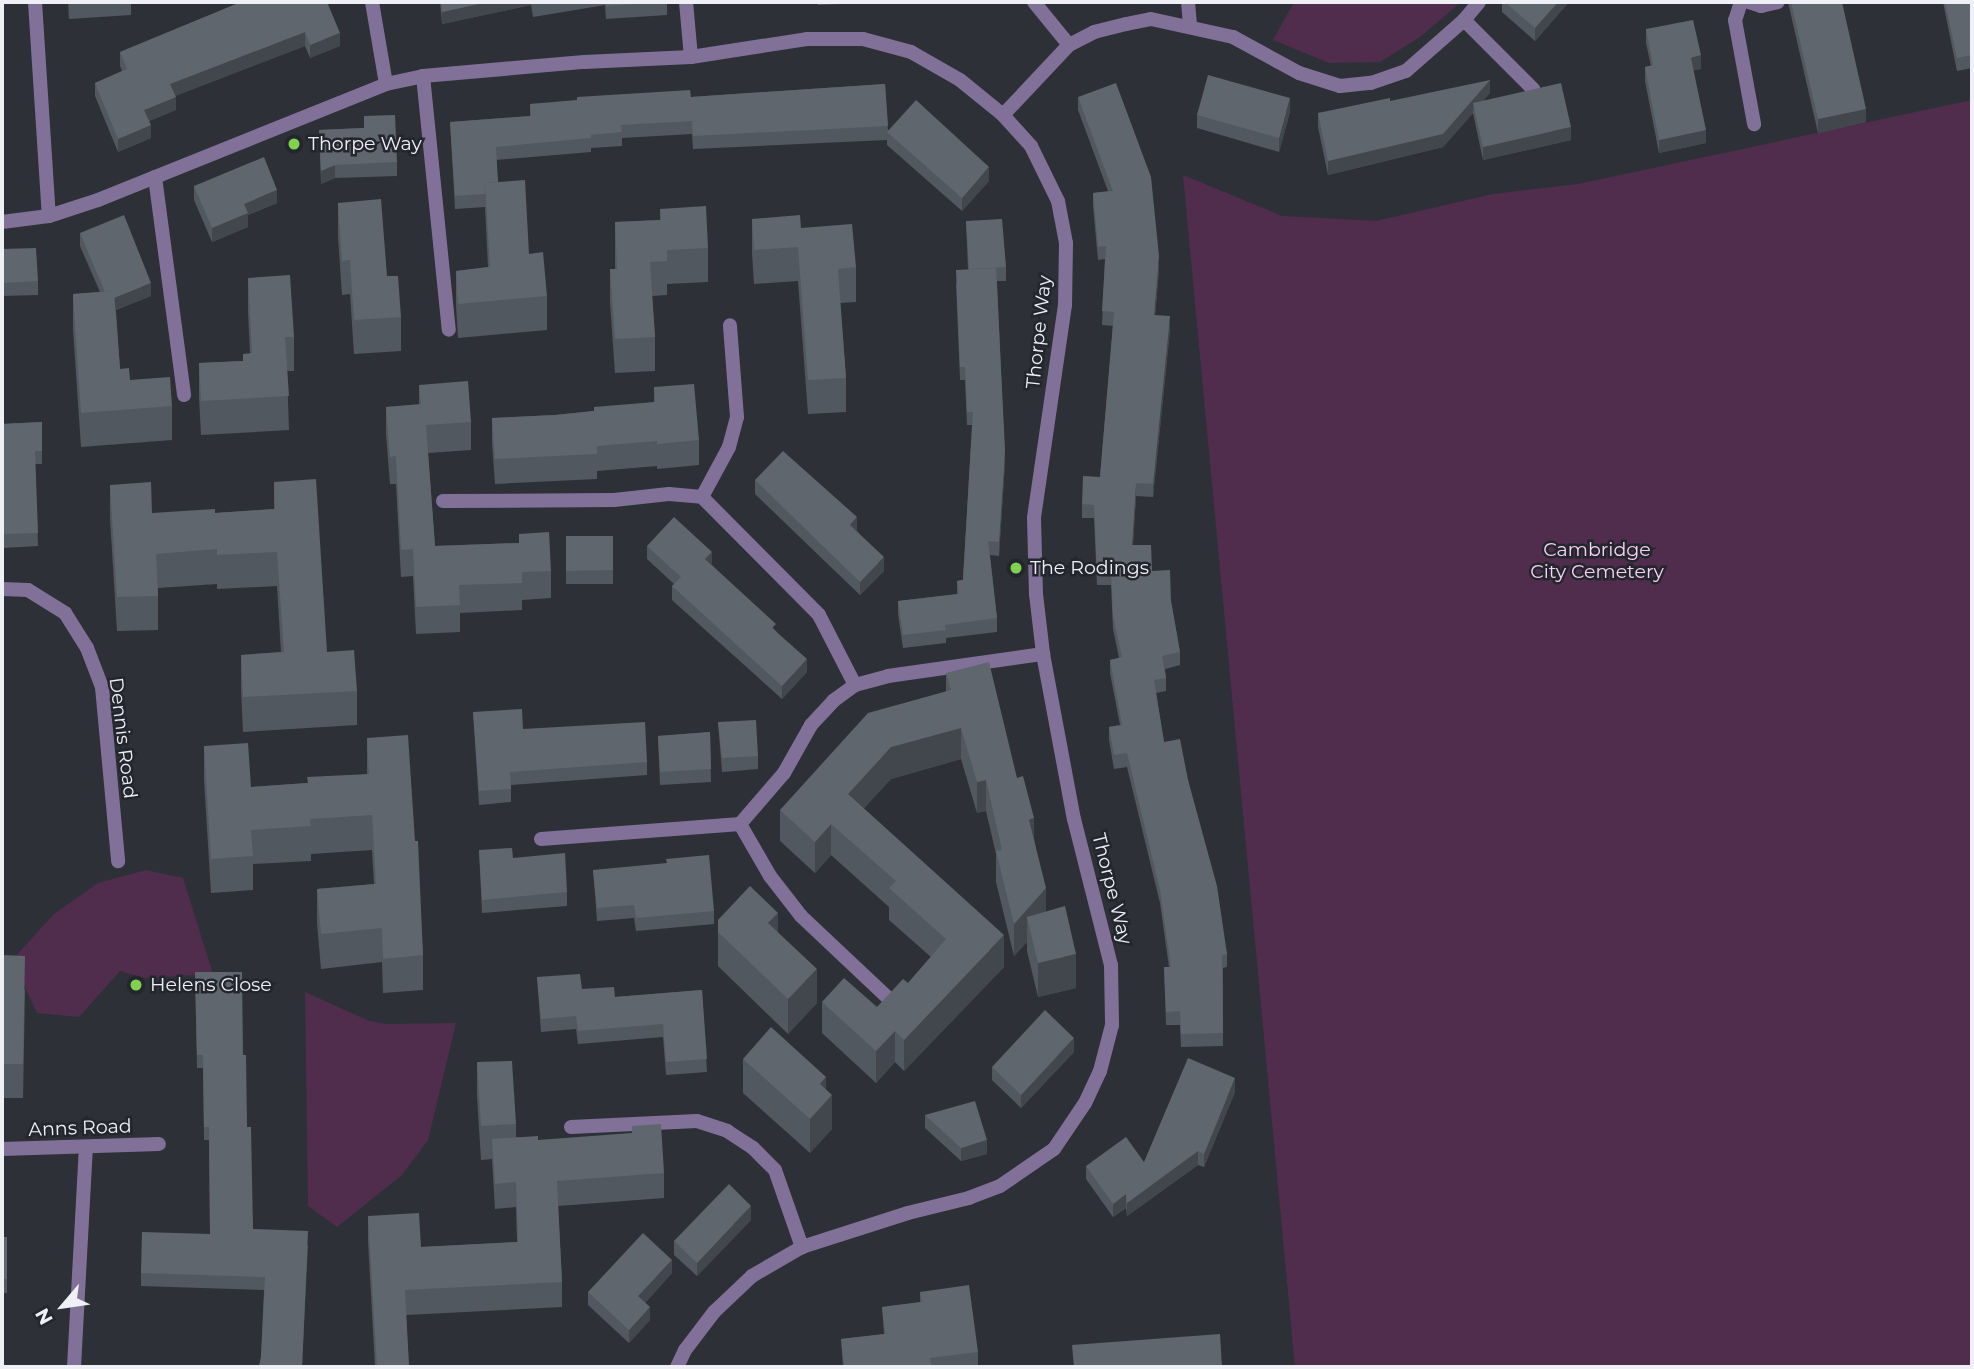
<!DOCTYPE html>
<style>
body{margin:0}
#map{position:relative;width:1974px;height:1369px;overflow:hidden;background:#2e3038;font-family:Montserrat,sans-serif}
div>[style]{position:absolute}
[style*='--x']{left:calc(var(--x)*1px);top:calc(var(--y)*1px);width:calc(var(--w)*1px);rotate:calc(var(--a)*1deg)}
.green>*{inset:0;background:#502d4c}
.minor>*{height:14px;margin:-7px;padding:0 7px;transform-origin:7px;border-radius:7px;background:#817198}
.wall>*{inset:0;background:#52585f}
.shaded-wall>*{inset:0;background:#42474d}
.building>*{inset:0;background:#5f666e}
.dots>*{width:19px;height:19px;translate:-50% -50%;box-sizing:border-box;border:4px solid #24262e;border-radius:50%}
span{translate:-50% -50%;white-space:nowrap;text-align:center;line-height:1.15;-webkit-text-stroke:5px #24262e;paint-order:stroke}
.poi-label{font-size:19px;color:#eff0f6}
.left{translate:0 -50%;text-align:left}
.street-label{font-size:19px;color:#eff0f6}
.park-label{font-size:19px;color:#f9d1f3}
.frame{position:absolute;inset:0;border:4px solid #eff0f6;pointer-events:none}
.north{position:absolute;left:28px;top:1271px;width:70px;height:70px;-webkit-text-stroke:5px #24262e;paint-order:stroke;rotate:241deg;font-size:19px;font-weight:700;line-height:28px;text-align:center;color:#eff0f6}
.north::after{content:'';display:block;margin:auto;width:24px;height:32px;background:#eff0f6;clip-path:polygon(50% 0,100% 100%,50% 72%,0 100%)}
</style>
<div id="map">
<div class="green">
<div style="clip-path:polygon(1294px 2px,1461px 2px,1420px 37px,1380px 62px,1329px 63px,1273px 40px)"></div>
<div style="clip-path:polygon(1972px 100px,1972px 1367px,1295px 1367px,1183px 175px,1282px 216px,1376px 221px,1493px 194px,1578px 184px)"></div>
<div style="clip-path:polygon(146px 870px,183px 878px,213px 974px,144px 978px,120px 971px,79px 1017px,37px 1013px,12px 960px,54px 914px,98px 883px)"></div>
<div style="clip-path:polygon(305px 992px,369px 1021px,387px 1024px,456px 1023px,428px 1140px,402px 1175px,337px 1227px,308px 1206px)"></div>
</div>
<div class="minor">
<div style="--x:35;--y:2;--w:214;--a:86.3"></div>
<div style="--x:372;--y:2;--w:83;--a:80.3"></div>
<div style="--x:686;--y:2;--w:55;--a:84.8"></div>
<div style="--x:1034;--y:2;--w:55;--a:50.9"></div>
<div style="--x:1188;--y:2;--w:24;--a:85"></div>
<div style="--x:1741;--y:2;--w:19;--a:108"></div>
<div style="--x:1735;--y:20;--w:106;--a:79.6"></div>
<div style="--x:1749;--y:2;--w:13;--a:18"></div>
<div style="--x:1761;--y:6;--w:17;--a:-13"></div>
<div style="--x:1464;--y:20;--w:98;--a:45"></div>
<div style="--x:423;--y:76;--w:255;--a:84.2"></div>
<div style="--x:1003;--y:115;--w:96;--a:-46.7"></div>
<div style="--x:1069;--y:45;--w:28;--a:-27"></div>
<div style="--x:1094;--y:32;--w:33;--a:-14"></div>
<div style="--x:1126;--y:24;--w:25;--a:-11"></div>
<div style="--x:1151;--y:19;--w:84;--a:12.4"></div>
<div style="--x:1233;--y:37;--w:75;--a:28.6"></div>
<div style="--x:1299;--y:73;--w:43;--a:17.6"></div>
<div style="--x:1340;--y:86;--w:31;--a:-6"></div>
<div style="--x:1371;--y:83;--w:37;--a:-19"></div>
<div style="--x:1406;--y:71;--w:77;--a:-41.3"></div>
<div style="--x:1464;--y:20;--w:23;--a:-50"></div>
<div style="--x:155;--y:177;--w:220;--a:82.4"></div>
<div style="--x:2;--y:222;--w:47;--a:-7.3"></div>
<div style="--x:49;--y:216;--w:52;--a:-18.1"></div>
<div style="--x:98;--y:200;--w:310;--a:-21.9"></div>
<div style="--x:386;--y:84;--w:38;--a:-12"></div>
<div style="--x:423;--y:76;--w:162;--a:-5"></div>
<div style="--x:584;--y:62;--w:107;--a:-2.7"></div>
<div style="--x:691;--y:57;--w:117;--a:-8.8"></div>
<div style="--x:807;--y:39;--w:56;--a:0"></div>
<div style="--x:863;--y:39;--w:50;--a:15.2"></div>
<div style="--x:911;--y:52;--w:56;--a:29.7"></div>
<div style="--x:960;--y:80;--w:55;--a:39.1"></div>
<div style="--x:1003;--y:115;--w:42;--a:47.9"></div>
<div style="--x:1031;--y:146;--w:61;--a:63.9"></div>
<div style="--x:1058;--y:201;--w:43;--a:79.2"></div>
<div style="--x:1066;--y:243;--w:62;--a:90.9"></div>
<div style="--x:1065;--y:305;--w:215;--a:98.3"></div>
<div style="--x:1034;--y:518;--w:76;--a:88.5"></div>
<div style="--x:1036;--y:594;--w:60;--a:83.3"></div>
<div style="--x:1043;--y:654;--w:168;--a:79.4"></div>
<div style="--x:1074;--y:819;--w:151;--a:75.8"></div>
<div style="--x:1111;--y:965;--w:60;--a:89"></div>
<div style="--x:1112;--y:1025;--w:48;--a:104.6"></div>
<div style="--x:1100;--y:1071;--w:35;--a:115"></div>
<div style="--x:1085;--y:1103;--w:55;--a:124"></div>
<div style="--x:1054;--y:1149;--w:65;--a:145.6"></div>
<div style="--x:1000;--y:1186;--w:33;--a:159"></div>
<div style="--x:969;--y:1198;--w:63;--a:166.2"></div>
<div style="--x:908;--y:1213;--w:111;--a:162.2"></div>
<div style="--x:802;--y:1247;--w:58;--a:149.9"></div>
<div style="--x:752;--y:1276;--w:52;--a:136.5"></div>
<div style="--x:714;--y:1312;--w:48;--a:127.3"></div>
<div style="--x:685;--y:1350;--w:19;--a:115"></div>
<div style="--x:702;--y:497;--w:57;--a:-61.6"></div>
<div style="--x:729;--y:447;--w:31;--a:-75"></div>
<div style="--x:737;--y:417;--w:92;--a:-94.4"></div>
<div style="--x:443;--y:501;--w:171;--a:-0.3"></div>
<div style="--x:614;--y:500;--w:55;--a:-6.2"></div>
<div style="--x:669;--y:494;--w:33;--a:5"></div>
<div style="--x:702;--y:497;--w:166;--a:45.2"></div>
<div style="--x:819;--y:615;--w:79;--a:62.8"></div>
<div style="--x:2;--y:589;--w:26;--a:2"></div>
<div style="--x:28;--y:590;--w:44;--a:31.9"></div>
<div style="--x:65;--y:613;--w:41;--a:57.8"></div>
<div style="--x:87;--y:648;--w:42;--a:69"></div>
<div style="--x:102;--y:687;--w:175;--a:84.7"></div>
<div style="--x:740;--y:824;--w:60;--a:60"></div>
<div style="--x:770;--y:876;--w:51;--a:52.2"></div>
<div style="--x:801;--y:916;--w:122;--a:43.3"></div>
<div style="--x:541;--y:839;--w:200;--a:-4.3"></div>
<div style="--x:740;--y:824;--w:67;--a:-49.2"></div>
<div style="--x:784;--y:773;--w:55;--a:-60.6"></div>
<div style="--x:811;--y:725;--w:33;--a:-47"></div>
<div style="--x:833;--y:701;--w:27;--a:-36"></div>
<div style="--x:855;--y:685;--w:34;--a:-15"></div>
<div style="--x:888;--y:676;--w:157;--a:-8.1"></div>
<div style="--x:571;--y:1127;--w:126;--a:-2.7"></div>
<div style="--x:697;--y:1121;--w:32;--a:18"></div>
<div style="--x:727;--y:1131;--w:31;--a:33"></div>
<div style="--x:753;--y:1148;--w:31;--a:45"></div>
<div style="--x:775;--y:1170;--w:82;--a:70.7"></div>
<div style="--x:2;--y:1149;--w:157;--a:-1.8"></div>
<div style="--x:74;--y:1367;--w:219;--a:-86.9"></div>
</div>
<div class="wall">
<div style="clip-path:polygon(68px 2px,131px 2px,131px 15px,69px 19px)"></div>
<div style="clip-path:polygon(241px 2px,340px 46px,310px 58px,305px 46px,175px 96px,176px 110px,149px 121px,151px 138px,118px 152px,95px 96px,95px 83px,122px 71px,120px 66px,120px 52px)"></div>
<div style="clip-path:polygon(440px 2px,667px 2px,667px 15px,606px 19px,605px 5px,533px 17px,531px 5px,442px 24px)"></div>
<div style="clip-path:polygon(818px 2px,887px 2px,818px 5px)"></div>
<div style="clip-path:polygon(943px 2px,981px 2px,943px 4px)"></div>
<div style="clip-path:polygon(1502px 2px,1569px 2px,1535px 41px,1502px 12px)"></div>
<div style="clip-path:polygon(1788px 2px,1838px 2px,1866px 122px,1818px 133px)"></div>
<div style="clip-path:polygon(1943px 2px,1972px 2px,1972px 68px,1957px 71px)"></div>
<div style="clip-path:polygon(1646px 29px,1701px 69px,1693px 70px,1706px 143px,1659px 153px,1645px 81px,1645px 67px,1651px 66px,1646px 43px)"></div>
<div style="clip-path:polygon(885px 84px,888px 130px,989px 181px,962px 211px,887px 145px,887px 140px,693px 149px,692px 134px,622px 138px,622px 146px,591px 148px,591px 152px,496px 160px,498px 182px,547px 296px,547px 330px,458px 338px,456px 305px,456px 271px,488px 267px,485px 207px,455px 209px,450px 122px,530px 116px,530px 104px,691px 97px)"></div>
<div style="clip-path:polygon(1490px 93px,1483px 100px,1571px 140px,1483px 160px,1473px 113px,1443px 147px,1328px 175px,1318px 127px,1318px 113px)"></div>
<div style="clip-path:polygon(1078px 97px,1159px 270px,1155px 316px,1170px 330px,1153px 497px,1136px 496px,1133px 545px,1152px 571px,1171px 601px,1180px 652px,1180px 665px,1165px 669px,1166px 678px,1166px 691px,1156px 693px,1164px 742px,1188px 780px,1227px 954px,1227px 967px,1223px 968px,1223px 1046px,1181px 1047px,1180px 1025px,1166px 1025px,1164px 967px,1169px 967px,1160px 903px,1127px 767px,1114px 769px,1109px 740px,1109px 727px,1120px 725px,1110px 673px,1110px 660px,1119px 658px,1113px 629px,1111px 585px,1097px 585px,1094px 518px,1082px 518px,1082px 504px,1100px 477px,1113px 326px,1102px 325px,1105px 259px,1098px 260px,1093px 206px,1093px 193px,1108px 191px,1078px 110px)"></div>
<div style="clip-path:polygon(1290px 112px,1279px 152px,1197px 128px,1197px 115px)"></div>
<div style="clip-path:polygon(364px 128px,397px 162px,397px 176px,335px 178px,321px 184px,319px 130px)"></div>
<div style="clip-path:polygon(194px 186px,277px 203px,248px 215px,248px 227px,212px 242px,194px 200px)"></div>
<div style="clip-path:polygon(338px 203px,387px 276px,401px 317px,401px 351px,354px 354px,350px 294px,342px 295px,338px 237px)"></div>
<div style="clip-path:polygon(660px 209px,708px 248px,708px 282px,667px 284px,667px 295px,652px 296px,655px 337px,655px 371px,615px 373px,610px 303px,610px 269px,615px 269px,615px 222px,660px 220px)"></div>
<div style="clip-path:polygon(752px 219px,801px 228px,856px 267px,856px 302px,840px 303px,846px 378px,846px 412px,808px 414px,798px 281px,754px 284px,752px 253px)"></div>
<div style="clip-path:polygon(966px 221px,1006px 267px,1006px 281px,997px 281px,1005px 463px,999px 556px,990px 555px,997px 618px,997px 632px,946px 638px,946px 643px,903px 648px,898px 614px,898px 601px,957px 594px,957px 581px,963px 580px,972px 425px,967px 425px,965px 380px,960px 380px,956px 284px,968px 270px)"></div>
<div style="clip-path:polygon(80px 233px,151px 296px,116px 310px,120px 369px,130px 380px,172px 406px,172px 440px,81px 447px,73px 329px,73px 294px,100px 292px,80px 246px)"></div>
<div style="clip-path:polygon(2px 249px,38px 281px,38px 295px,2px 296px)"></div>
<div style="clip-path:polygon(248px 278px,294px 337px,294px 371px,287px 371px,289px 430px,201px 435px,199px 397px,199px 363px,243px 361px,250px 353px,248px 312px)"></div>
<div style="clip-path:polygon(419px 385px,471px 422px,471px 450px,428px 453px,435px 546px,519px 543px,519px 534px,551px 571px,551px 598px,522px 600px,522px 610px,460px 613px,460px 632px,416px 634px,413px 576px,401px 577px,396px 484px,390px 484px,386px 434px,386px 407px,419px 405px)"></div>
<div style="clip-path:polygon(654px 387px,699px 440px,699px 465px,657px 469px,657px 466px,597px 471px,597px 479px,495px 484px,492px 443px,492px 418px,555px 415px,594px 411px,654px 402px)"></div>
<div style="clip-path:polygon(42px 422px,42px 464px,35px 464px,38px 546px,2px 548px,2px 424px)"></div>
<div style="clip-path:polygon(755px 480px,857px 531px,884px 571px,860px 595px,755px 494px)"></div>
<div style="clip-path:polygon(274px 482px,327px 652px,357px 691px,357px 725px,243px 732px,241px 689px,241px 655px,281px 652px,277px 586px,217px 589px,217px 584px,158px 588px,158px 630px,117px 631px,110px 519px,110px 485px,152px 513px,215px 513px,274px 509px)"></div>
<div style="clip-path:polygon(566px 536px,613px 536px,613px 584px,566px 584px)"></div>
<div style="clip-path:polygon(647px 546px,712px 565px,776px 631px,807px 672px,782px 699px,672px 600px,672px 586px,674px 584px,647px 559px)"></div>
<div style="clip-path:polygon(946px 673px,1017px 778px,1034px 838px,1046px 911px,1076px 988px,1038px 997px,1027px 951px,1027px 942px,1014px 956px,996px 882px,996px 854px,986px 811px,977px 813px,961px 759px,891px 779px,863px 809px,1004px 967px,904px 1071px,895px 1062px,876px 1083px,822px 1033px,822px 1002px,877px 1007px,908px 983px,931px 957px,889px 920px,889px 907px,831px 855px,815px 873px,780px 841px,780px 810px,946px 691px)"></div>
<div style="clip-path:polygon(473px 712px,523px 729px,647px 762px,647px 775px,511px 785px,511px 802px,479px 805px)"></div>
<div style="clip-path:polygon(718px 722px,758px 756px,758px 769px,722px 772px)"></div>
<div style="clip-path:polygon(710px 732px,711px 782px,660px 785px,658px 736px)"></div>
<div style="clip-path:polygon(367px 738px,415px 841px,423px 955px,423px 990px,383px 993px,382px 962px,321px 969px,317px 923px,317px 889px,374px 884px,372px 850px,311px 854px,311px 861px,253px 864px,253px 890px,211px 893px,204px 780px,204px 746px,251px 787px,307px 783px,367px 774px)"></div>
<div style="clip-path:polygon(479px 850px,513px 858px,567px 892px,567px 906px,482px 913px)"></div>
<div style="clip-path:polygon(593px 870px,714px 911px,714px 924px,636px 931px,634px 918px,597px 921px)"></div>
<div style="clip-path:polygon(718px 920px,778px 933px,817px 1003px,788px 1034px,718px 966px)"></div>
<div style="clip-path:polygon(2px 955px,25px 990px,23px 1098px,2px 1098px)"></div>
<div style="clip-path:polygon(195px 972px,243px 1055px,253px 1229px,308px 1245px,302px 1367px,259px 1367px,261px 1357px,264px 1290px,141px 1286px,141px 1273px,210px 1234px,209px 1140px,204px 1140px,203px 1068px,197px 1068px)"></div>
<div style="clip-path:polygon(537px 977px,615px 997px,702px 990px,707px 1072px,666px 1075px,663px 1037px,578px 1044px,576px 1029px,541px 1032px)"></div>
<div style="clip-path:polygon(1074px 1052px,1021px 1108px,992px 1080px,992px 1067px)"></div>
<div style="clip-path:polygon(743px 1059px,826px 1090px,832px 1129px,810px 1153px,743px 1093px)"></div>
<div style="clip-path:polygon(477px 1062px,516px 1124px,516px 1137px,538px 1140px,664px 1173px,664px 1198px,558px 1206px,562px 1282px,562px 1307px,406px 1315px,409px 1367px,375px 1367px,368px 1241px,368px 1216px,421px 1247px,517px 1242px,516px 1207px,495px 1209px,492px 1159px,481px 1160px,477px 1096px)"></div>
<div style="clip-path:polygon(1235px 1092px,1204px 1167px,1198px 1165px,1127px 1216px,1126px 1208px,1113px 1217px,1086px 1179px,1086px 1166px,1144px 1162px)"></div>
<div style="clip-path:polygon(925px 1115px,987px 1154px,961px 1161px,925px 1128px)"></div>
<div style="clip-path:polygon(751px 1220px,697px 1276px,674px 1255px,674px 1241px)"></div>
<div style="clip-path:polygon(2px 1237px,7px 1237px,7px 1293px,2px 1293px)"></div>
<div style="clip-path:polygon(672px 1273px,645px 1303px,650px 1320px,629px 1343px,588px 1305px,588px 1292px)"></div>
<div style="clip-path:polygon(920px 1292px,978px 1352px,978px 1365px,962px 1367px,843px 1367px,841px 1339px,884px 1334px,882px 1307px,920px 1302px)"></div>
</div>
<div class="shaded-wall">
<div style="clip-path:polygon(488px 2px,531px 2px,531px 5px,442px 24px,442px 12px)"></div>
<div style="clip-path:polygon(1558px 2px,1569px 2px,1535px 41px,1535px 28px)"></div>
<div style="clip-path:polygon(305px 32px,305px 46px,170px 98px,170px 84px)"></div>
<div style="clip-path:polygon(340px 33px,340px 46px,310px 58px,310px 45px)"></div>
<div style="clip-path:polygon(1701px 55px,1701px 69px,1691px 71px,1691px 58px)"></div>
<div style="clip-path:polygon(1490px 80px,1490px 93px,1474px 111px,1473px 103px,1473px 113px,1443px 147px,1328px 175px,1328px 161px)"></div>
<div style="clip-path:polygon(176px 97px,176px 110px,144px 123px,144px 110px)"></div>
<div style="clip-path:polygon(1290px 98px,1290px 112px,1279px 152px,1279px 138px)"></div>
<div style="clip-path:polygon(1866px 109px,1866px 122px,1818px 133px,1818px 119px)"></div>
<div style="clip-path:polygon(151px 125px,151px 138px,118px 152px,118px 139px)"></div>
<div style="clip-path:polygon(1571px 127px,1571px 140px,1483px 160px,1483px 147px)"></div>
<div style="clip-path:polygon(1706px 130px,1706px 143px,1659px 153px,1659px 140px)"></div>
<div style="clip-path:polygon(335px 165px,335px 178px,321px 184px,321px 171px)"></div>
<div style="clip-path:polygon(989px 167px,989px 181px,962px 211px,962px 198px)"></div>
<div style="clip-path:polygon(277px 190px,277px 203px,248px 215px,248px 227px,212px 242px,212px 228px,244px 204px)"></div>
<div style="clip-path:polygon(1159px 256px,1159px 270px,1154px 329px,1154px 315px)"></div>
<div style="clip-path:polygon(151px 283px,151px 296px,108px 313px,108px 300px)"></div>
<div style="clip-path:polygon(1170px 316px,1170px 330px,1153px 497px,1153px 484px)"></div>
<div style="clip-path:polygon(1005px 450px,1005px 463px,999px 556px,999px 542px)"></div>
<div style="clip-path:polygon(1136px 483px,1136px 496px,1132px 558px,1132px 545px)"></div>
<div style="clip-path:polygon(857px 517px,857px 531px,850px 539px,850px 525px)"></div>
<div style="clip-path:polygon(712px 552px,712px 565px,705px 559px)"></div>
<div style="clip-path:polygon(884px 557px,884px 571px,860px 595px,860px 582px)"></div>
<div style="clip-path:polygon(807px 659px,807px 672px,782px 699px,782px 686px)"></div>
<div style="clip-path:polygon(961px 728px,961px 759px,891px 779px,848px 826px,848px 794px,891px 747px)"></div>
<div style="clip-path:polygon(986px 780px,986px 811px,977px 813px,977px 782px)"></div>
<div style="clip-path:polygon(1034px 818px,1034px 850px,1029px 820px)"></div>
<div style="clip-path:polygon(831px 824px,831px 855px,815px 873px,815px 842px)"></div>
<div style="clip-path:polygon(1046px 888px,1046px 920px,1027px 917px,1027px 942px,1014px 956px,1014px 924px)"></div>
<div style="clip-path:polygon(778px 913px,778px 947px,768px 923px)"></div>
<div style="clip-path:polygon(1004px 935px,1004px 967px,904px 1071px,904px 1040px)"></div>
<div style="clip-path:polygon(1076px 954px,1076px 988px,1038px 997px,1038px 963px)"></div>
<div style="clip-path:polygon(817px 969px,817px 1003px,788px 1034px,788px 999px)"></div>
<div style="clip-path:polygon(895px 1031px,895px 1062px,876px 1083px,876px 1051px)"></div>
<div style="clip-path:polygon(1074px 1038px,1074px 1052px,1021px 1108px,1021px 1095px)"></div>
<div style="clip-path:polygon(826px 1077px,826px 1101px,832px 1095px,832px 1129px,810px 1153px,810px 1119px,820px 1084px)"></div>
<div style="clip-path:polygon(1235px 1078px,1235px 1092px,1204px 1167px,1204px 1154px)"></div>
<div style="clip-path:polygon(987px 1140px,987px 1154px,961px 1161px,961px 1148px)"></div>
<div style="clip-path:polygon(1198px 1151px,1198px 1165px,1127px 1216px,1127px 1203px)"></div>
<div style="clip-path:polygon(1126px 1194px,1126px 1208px,1113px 1217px,1113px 1204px)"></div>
<div style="clip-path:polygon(751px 1206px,751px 1220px,697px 1276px,697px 1263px)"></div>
<div style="clip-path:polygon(672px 1260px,672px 1273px,638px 1310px,638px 1296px)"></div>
<div style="clip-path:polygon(650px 1307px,650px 1320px,629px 1343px,629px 1330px)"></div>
</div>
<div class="building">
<div style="clip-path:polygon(241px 2px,327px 2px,340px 33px,310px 45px,305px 32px,170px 84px,176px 97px,144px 110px,151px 125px,118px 139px,95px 83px,127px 69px,120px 52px)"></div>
<div style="clip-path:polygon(441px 2px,488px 2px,442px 12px)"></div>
<div style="clip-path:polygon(532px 2px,549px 2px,533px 4px)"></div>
<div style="clip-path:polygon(606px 2px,667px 2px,606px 6px)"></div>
<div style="clip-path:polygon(1505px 2px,1558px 2px,1535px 28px)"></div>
<div style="clip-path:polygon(1791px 2px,1842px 2px,1866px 109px,1818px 119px)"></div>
<div style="clip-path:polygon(1945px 2px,1972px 2px,1972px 55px,1957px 58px)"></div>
<div style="clip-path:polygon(1693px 20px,1701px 55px,1691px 58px,1706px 130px,1659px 140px,1645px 67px,1653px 65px,1646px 29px)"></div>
<div style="clip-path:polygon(1208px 75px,1290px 98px,1279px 138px,1197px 115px)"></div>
<div style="clip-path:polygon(1490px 80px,1443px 134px,1328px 161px,1318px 113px,1390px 98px,1390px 101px)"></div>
<div style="clip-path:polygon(1116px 83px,1151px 177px,1159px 256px,1154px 315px,1170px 316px,1153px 484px,1136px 483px,1132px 545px,1151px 545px,1152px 571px,1170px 570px,1171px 601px,1180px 652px,1162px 656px,1166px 678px,1154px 680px,1164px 742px,1180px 739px,1188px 780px,1217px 886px,1227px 954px,1222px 955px,1223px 1033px,1181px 1034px,1180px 1011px,1166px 1012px,1164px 967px,1171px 967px,1160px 890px,1127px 753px,1114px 755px,1109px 727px,1122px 725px,1110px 660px,1122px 657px,1113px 616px,1111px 572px,1097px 572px,1094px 505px,1082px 504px,1083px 476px,1100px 477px,1114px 312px,1102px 311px,1106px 246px,1098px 247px,1093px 193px,1113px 191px,1078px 97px)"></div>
<div style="clip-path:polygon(1561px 83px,1571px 127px,1483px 147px,1473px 103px)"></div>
<div style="clip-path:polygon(885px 84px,888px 126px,693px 136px,692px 121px,621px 125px,622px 132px,591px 135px,591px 138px,496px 147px,498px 182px,485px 183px,485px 194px,455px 196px,450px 122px,531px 116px,530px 104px,577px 100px,577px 97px,690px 90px,691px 97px)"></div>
<div style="clip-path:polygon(916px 100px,989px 167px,962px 198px,887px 132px)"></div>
<div style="clip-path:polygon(395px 115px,397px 162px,335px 165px,321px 171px,319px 130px,364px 128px,364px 116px)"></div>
<div style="clip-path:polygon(264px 157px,277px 190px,244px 204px,248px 213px,212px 228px,194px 186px)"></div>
<div style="clip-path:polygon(525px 180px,529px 254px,543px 252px,547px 296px,458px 304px,456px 271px,490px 267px,485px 183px)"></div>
<div style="clip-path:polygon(381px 199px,387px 276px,398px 276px,401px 317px,354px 320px,350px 260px,342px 261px,338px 203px)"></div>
<div style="clip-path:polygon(706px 206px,708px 248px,667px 250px,667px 261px,650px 262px,655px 337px,615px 339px,610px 269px,617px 269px,615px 222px,661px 220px,660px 209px)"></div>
<div style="clip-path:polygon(124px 215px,151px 283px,114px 298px,114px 291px,105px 292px,80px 233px)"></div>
<div style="clip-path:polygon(800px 215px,801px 228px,852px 224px,856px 267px,838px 269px,846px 378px,808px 380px,798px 247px,754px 250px,752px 219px)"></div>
<div style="clip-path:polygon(1002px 219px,1006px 267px,969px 269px,966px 221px)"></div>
<div style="clip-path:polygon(36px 248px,38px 281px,2px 283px,2px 249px)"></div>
<div style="clip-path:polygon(996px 268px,1005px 450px,999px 542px,988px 541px,997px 618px,945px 625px,946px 630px,903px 635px,898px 601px,959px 594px,957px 581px,963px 580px,973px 412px,967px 412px,965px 367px,960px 367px,956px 270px)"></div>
<div style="clip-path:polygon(290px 275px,294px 337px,285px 337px,289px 396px,201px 401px,199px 363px,243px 361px,243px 354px,252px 353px,248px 278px)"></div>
<div style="clip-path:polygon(114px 291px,120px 369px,129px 368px,130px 380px,170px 377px,172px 406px,81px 413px,73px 294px)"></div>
<div style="clip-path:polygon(468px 381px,471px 422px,426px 425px,435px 546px,519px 543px,519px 534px,549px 532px,551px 571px,522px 572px,522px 583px,459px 585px,460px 605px,416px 607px,413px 549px,401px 550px,396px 456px,390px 457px,386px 407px,421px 404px,419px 385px)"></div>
<div style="clip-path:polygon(694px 384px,699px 440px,657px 444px,657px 441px,597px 446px,597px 454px,495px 459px,492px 418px,555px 415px,594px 411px,594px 407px,655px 402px,654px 387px)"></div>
<div style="clip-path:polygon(42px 422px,42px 451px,35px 451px,38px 533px,2px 534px,2px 424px)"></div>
<div style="clip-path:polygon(783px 451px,857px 517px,850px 525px,884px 557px,860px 582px,755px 480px)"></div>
<div style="clip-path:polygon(316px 479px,327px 652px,354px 650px,357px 691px,243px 697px,241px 655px,284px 652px,277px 552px,217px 555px,217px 549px,156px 554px,158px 596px,117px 597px,110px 485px,151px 482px,152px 513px,215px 509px,215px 513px,275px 509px,274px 482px)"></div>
<div style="clip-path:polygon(674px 517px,712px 552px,705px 559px,776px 624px,772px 628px,807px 659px,782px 686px,672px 586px,681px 577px,647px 546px)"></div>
<div style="clip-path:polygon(566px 536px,613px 536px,613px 570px,566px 571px)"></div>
<div style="clip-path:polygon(989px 662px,1017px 778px,1023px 776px,1034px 818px,1029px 820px,1046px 888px,1014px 924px,996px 851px,1002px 850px,986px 780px,977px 782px,961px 728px,891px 747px,848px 794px,1004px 935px,904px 1040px,895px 1031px,876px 1051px,822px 1002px,844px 978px,877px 1007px,903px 979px,908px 983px,946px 939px,889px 888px,896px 881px,831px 824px,815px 842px,780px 810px,868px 713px,951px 690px,946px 673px)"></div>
<div style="clip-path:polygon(522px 709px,523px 729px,645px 722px,647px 762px,510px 772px,511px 789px,479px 791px,473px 712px)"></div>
<div style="clip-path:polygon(756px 720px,758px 756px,722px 758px,718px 722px)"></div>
<div style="clip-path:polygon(710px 732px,711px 769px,660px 772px,658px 736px)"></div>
<div style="clip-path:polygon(408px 735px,415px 841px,418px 841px,423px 955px,383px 959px,382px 928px,321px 934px,317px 889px,376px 884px,372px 815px,310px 819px,311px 826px,251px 830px,253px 856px,211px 859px,204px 746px,248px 743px,251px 787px,308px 783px,307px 777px,369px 774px,367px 738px)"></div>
<div style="clip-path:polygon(512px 848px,513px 858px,565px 853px,567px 892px,482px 900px,479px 850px)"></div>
<div style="clip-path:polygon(709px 855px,714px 911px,636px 918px,634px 905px,597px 908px,593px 870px,667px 863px,666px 859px)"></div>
<div style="clip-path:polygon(750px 886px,778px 913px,768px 923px,817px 969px,788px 999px,718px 932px,718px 920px)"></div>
<div style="clip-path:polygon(1065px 906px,1076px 954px,1038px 963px,1027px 917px)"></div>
<div style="clip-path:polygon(2px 955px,25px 956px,23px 1064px,2px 1064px)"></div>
<div style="clip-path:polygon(195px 972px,242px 972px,243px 1055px,246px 1055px,247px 1127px,251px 1127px,253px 1229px,308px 1231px,302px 1367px,259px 1367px,261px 1357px,265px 1277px,141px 1273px,142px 1232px,210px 1234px,209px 1127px,204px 1127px,203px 1055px,197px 1055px)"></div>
<div style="clip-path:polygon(580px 974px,582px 989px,614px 987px,615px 997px,702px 990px,707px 1059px,666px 1062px,663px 1024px,578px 1031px,576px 1016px,541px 1019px,537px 977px)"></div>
<div style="clip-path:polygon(1045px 1010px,1074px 1038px,1021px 1095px,992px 1067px)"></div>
<div style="clip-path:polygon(771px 1027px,826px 1077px,820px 1084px,832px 1095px,810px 1119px,743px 1059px)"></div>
<div style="clip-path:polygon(1188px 1058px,1235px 1078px,1204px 1154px,1198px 1151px,1127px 1203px,1126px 1194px,1113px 1204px,1086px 1166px,1126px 1137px,1144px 1162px)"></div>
<div style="clip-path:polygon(512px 1061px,516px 1124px,481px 1126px,477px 1062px)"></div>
<div style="clip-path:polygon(975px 1101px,987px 1140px,961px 1148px,925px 1115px)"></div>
<div style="clip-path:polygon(661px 1124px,664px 1173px,557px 1181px,562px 1282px,405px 1290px,409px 1367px,377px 1367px,368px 1216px,419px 1213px,421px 1247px,518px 1242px,516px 1182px,495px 1184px,492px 1139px,538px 1136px,538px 1140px,632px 1133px,632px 1126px)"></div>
<div style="clip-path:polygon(729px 1184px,751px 1206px,697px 1263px,674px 1241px)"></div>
<div style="clip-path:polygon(643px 1233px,672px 1260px,638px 1296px,650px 1307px,629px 1330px,588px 1292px)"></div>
<div style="clip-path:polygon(2px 1237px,7px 1237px,7px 1279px,2px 1279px)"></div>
<div style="clip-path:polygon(969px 1285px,978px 1352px,930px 1358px,931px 1365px,916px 1367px,844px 1367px,841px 1339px,885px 1334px,882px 1307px,922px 1302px,920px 1292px)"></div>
<div style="clip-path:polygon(1220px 1334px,1222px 1367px,1074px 1367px,1072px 1345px)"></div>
</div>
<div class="dots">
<div style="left:294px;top:144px;background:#81d050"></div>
<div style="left:1016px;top:568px;background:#81d050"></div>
<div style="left:136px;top:985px;background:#81d050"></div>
</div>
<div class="poi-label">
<span class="left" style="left:308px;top:144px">Thorpe Way</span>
<span class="left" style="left:1030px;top:568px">The Rodings</span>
<span class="left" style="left:150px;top:985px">Helens Close</span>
</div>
<div class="street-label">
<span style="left:1039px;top:332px;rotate:-84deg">Thorpe Way</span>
<span style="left:123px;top:738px;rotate:83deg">Dennis Road</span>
<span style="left:1112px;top:889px;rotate:76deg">Thorpe Way</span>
<span style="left:80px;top:1128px;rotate:-2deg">Anns Road</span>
</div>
<div class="park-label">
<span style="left:1597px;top:561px">Cambridge<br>City Cemetery</span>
</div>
<div class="frame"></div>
<div class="north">N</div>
</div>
